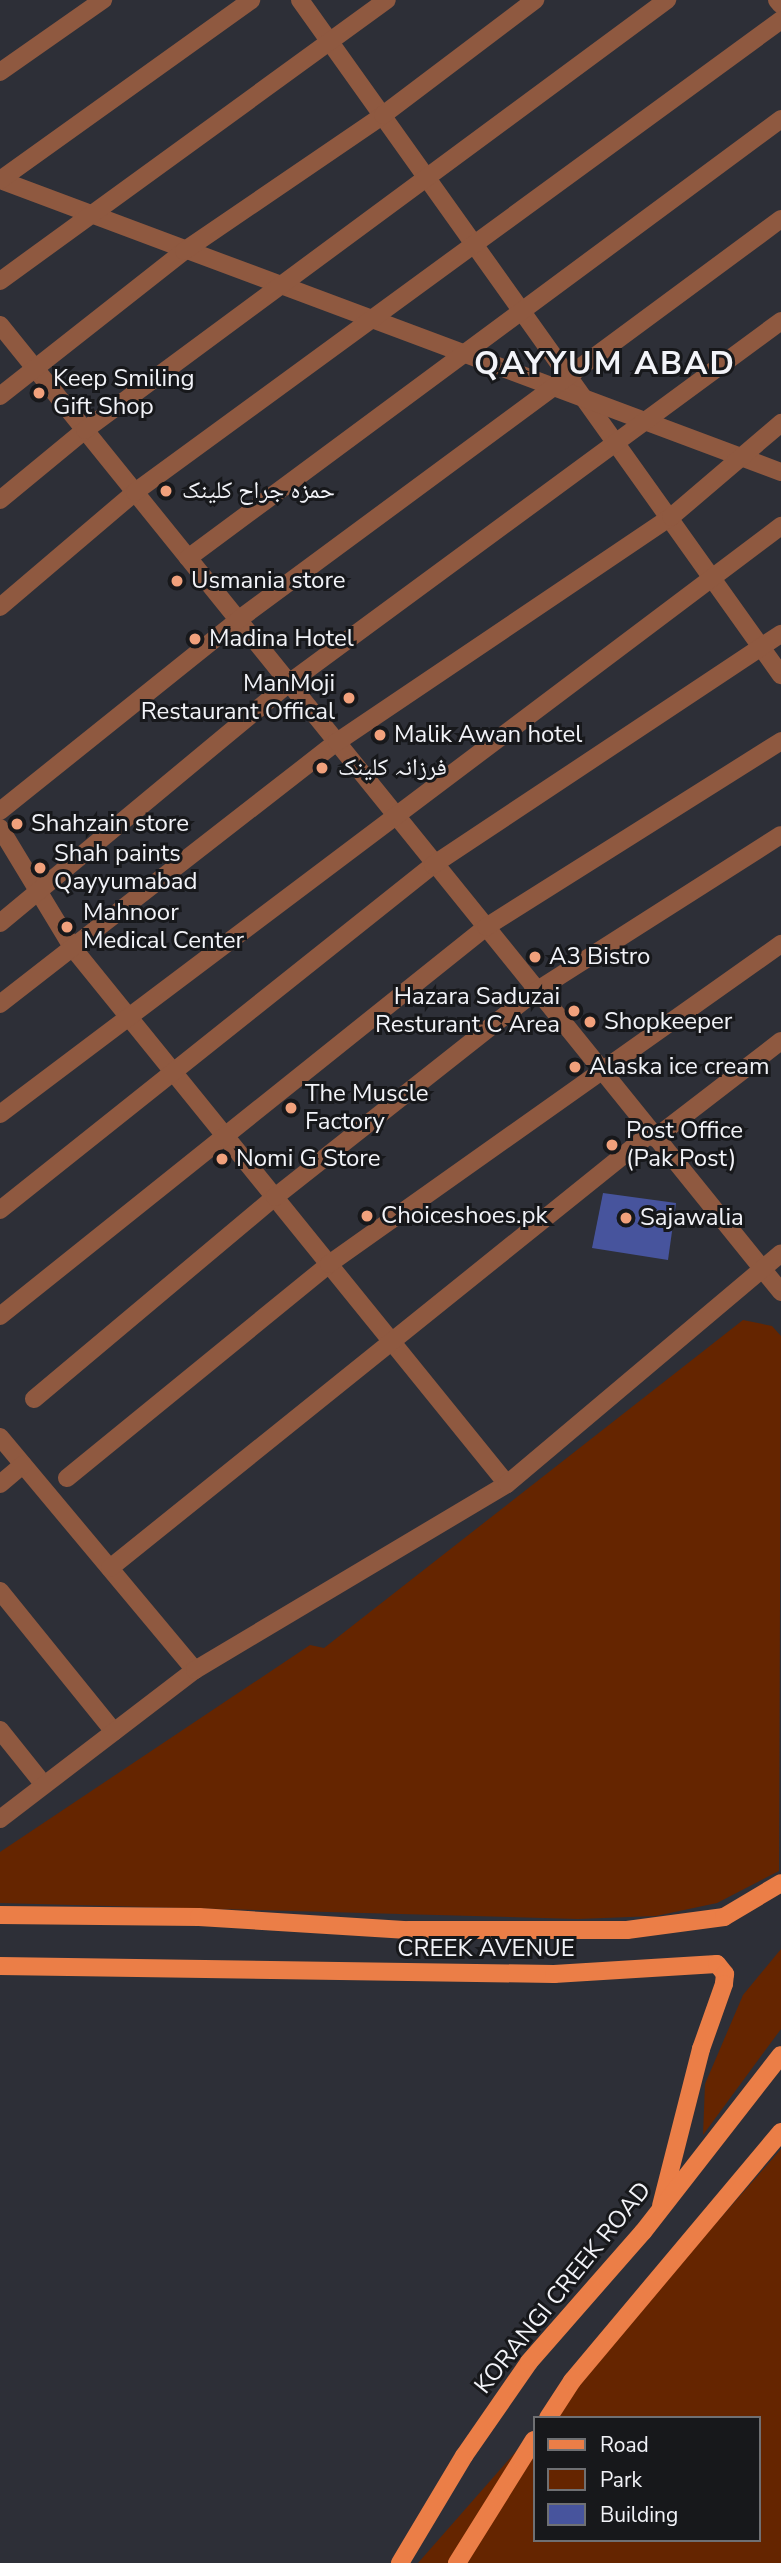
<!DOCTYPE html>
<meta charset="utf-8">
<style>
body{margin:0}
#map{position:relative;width:781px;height:2563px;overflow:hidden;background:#2d2f37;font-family:"Nunito Sans","Noto Naskh Arabic",sans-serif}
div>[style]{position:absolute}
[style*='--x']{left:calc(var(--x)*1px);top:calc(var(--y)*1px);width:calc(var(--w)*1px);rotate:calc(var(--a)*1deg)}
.green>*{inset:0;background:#652500}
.building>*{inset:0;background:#47549d}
.minor>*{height:18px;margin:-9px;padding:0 9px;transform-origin:9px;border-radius:9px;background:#8f5940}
.major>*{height:18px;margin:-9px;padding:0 9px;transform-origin:9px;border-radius:9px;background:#eb7e47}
.dots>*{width:19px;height:19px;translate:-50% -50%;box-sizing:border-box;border:4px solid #17181b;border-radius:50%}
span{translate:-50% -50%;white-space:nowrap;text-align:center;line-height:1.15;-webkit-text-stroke:6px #17181b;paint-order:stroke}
.poi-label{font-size:24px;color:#f2f3f8}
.left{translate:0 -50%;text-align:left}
.right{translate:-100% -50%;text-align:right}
.street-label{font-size:24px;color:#f2f3f8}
.district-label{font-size:32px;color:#f2f3f8;font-weight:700;letter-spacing:2px}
.legend{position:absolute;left:533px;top:2416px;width:228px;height:126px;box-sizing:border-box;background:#17181b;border:2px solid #6f7073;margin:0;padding:9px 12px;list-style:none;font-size:21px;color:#f2f3f8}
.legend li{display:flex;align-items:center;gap:14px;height:35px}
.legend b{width:35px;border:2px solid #6f7073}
</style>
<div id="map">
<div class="green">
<div style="clip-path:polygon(743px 1320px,772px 1326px,781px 1336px,779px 1871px,717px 1903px,656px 1916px,578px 1919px,0 1903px,0 1852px,310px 1645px,324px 1648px)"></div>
<div style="clip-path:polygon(781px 1949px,781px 2029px,703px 2135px,705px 2084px,743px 1995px)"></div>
<div style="clip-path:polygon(781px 2149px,781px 2563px,418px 2563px,534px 2431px,534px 2540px,758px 2540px,758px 2418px,545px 2418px)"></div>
</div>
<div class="building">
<div style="clip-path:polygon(603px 1193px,676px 1203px,668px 1260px,592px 1248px)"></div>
</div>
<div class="minor">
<div style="--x:300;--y:0;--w:829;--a:54.53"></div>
<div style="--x:777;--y:0;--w:6;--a:51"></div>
<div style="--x:0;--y:72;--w:126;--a:-35"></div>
<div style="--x:0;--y:180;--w:834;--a:20.5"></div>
<div style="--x:0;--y:180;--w:309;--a:-35.6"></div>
<div style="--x:0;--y:281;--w:478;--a:-36"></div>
<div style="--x:0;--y:325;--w:1243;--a:51.07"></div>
<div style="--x:0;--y:396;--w:234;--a:-38.2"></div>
<div style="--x:184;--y:251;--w:241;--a:-34.3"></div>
<div style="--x:383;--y:115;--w:191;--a:-37.1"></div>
<div style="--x:0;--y:500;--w:110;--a:-39.5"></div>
<div style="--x:85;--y:430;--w:724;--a:-36.46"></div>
<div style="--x:188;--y:558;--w:738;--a:-36.51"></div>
<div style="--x:0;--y:607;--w:177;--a:-40.4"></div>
<div style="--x:135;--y:492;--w:800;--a:-36.15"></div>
<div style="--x:0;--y:811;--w:305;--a:-38.7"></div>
<div style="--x:238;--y:620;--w:675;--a:-36.45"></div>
<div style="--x:0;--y:828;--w:139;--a:58.8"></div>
<div style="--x:72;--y:947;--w:691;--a:50.99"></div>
<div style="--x:0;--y:923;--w:376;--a:-39.7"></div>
<div style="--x:289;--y:683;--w:611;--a:-36.34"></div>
<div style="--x:0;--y:1004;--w:427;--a:-37.9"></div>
<div style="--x:337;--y:742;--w:403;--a:-34"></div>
<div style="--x:671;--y:517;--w:145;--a:-40.5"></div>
<div style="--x:0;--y:1114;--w:978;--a:-36.98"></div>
<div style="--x:655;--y:1138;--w:159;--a:-37.6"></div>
<div style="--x:0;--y:1210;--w:554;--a:-38.55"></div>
<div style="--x:433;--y:865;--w:418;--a:-33.6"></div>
<div style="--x:0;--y:1316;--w:623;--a:-38.67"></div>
<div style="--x:486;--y:927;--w:349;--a:-32.2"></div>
<div style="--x:34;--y:1399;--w:314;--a:-40"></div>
<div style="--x:275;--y:1197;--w:333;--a:-38.3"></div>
<div style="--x:536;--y:991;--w:290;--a:-32.5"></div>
<div style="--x:0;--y:1437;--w:304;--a:50.1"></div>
<div style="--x:67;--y:1478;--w:338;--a:-39.2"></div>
<div style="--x:329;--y:1264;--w:554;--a:-35.3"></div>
<div style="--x:0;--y:1484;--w:30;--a:-40"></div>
<div style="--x:110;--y:1568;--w:694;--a:-38.8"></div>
<div style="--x:0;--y:1591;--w:181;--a:51"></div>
<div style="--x:0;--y:1730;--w:70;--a:51.3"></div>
<div style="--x:0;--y:1819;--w:245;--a:-37.4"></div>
<div style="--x:195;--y:1670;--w:363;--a:-30.8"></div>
<div style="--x:507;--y:1484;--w:358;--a:-40.1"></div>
</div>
<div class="major">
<div style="--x:0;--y:1915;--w:199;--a:0.6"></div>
<div style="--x:199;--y:1917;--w:209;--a:3.6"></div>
<div style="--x:408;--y:1930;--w:219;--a:0"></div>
<div style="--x:627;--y:1930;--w:98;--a:-7.6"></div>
<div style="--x:724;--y:1917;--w:66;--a:-30.8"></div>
<div style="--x:0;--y:1966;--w:554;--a:0.83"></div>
<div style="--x:554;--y:1974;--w:163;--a:-3.5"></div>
<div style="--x:717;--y:1964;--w:13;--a:51"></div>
<div style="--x:725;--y:1974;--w:10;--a:96"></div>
<div style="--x:724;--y:1984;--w:69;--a:109.5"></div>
<div style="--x:701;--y:2049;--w:162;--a:104.3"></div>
<div style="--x:548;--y:2418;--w:44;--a:-57"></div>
<div style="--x:572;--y:2381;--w:325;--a:-50"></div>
<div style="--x:400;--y:2563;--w:125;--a:-59.1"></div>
<div style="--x:464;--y:2456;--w:114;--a:-55.3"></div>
<div style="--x:529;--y:2362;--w:173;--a:-48.8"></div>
<div style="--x:643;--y:2232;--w:224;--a:-52.1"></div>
<div style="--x:457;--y:2563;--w:145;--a:-58"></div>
</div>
<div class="dots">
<div style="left:39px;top:393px;background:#f1a17c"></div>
<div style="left:166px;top:491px;background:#f1a17c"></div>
<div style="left:177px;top:581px;background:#f1a17c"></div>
<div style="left:195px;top:639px;background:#f1a17c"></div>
<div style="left:349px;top:698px;background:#f1a17c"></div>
<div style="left:380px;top:735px;background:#f1a17c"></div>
<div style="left:322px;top:768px;background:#f1a17c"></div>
<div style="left:17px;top:824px;background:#f1a17c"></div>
<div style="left:40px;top:868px;background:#f1a17c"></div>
<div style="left:67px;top:927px;background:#f1a17c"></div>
<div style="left:535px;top:957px;background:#f1a17c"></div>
<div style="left:574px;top:1011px;background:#f1a17c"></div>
<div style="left:590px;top:1022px;background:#f1a17c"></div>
<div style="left:575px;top:1067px;background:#f1a17c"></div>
<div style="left:291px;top:1108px;background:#f1a17c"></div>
<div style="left:612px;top:1145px;background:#f1a17c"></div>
<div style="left:222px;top:1159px;background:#f1a17c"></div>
<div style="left:367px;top:1216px;background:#f1a17c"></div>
<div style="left:626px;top:1218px;background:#f1a17c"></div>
</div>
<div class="poi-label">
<span class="left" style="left:53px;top:393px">Keep Smiling<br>Gift Shop</span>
<span class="left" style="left:182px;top:491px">حمزہ جراح کلینک</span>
<span class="left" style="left:191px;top:581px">Usmania store</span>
<span class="left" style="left:209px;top:639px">Madina Hotel</span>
<span class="right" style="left:335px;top:698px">ManMoji<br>Restaurant Offical</span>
<span class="left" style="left:394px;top:735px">Malik Awan hotel</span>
<span class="left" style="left:338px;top:768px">فرزانہ کلینک</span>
<span class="left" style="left:31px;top:824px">Shahzain store</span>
<span class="left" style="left:54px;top:868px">Shah paints<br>Qayyumabad</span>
<span class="left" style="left:83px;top:927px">Mahnoor<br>Medical Center</span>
<span class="left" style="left:549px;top:957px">A3 Bistro</span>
<span class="right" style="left:560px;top:1011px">Hazara Saduzai<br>Resturant C Area</span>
<span class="left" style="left:604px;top:1022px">Shopkeeper</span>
<span class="left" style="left:589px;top:1067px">Alaska ice cream</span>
<span class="left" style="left:305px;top:1108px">The Muscle<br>Factory</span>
<span class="left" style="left:626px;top:1145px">Post Office<br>(Pak Post)</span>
<span class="left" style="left:236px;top:1159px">Nomi G Store</span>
<span class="left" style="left:381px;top:1216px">Choiceshoes.pk</span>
<span class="left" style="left:640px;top:1218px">Sajawalia</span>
</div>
<div class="street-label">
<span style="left:486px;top:1949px">CREEK AVENUE</span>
<span style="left:563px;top:2288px;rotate:-51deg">KORANGI CREEK ROAD</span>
</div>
<div class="district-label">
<span style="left:605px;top:364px">QAYYUM ABAD</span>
</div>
<ul class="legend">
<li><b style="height:9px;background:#eb7e47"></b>Road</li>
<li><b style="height:19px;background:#652500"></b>Park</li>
<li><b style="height:19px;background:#47549d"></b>Building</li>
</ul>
</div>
